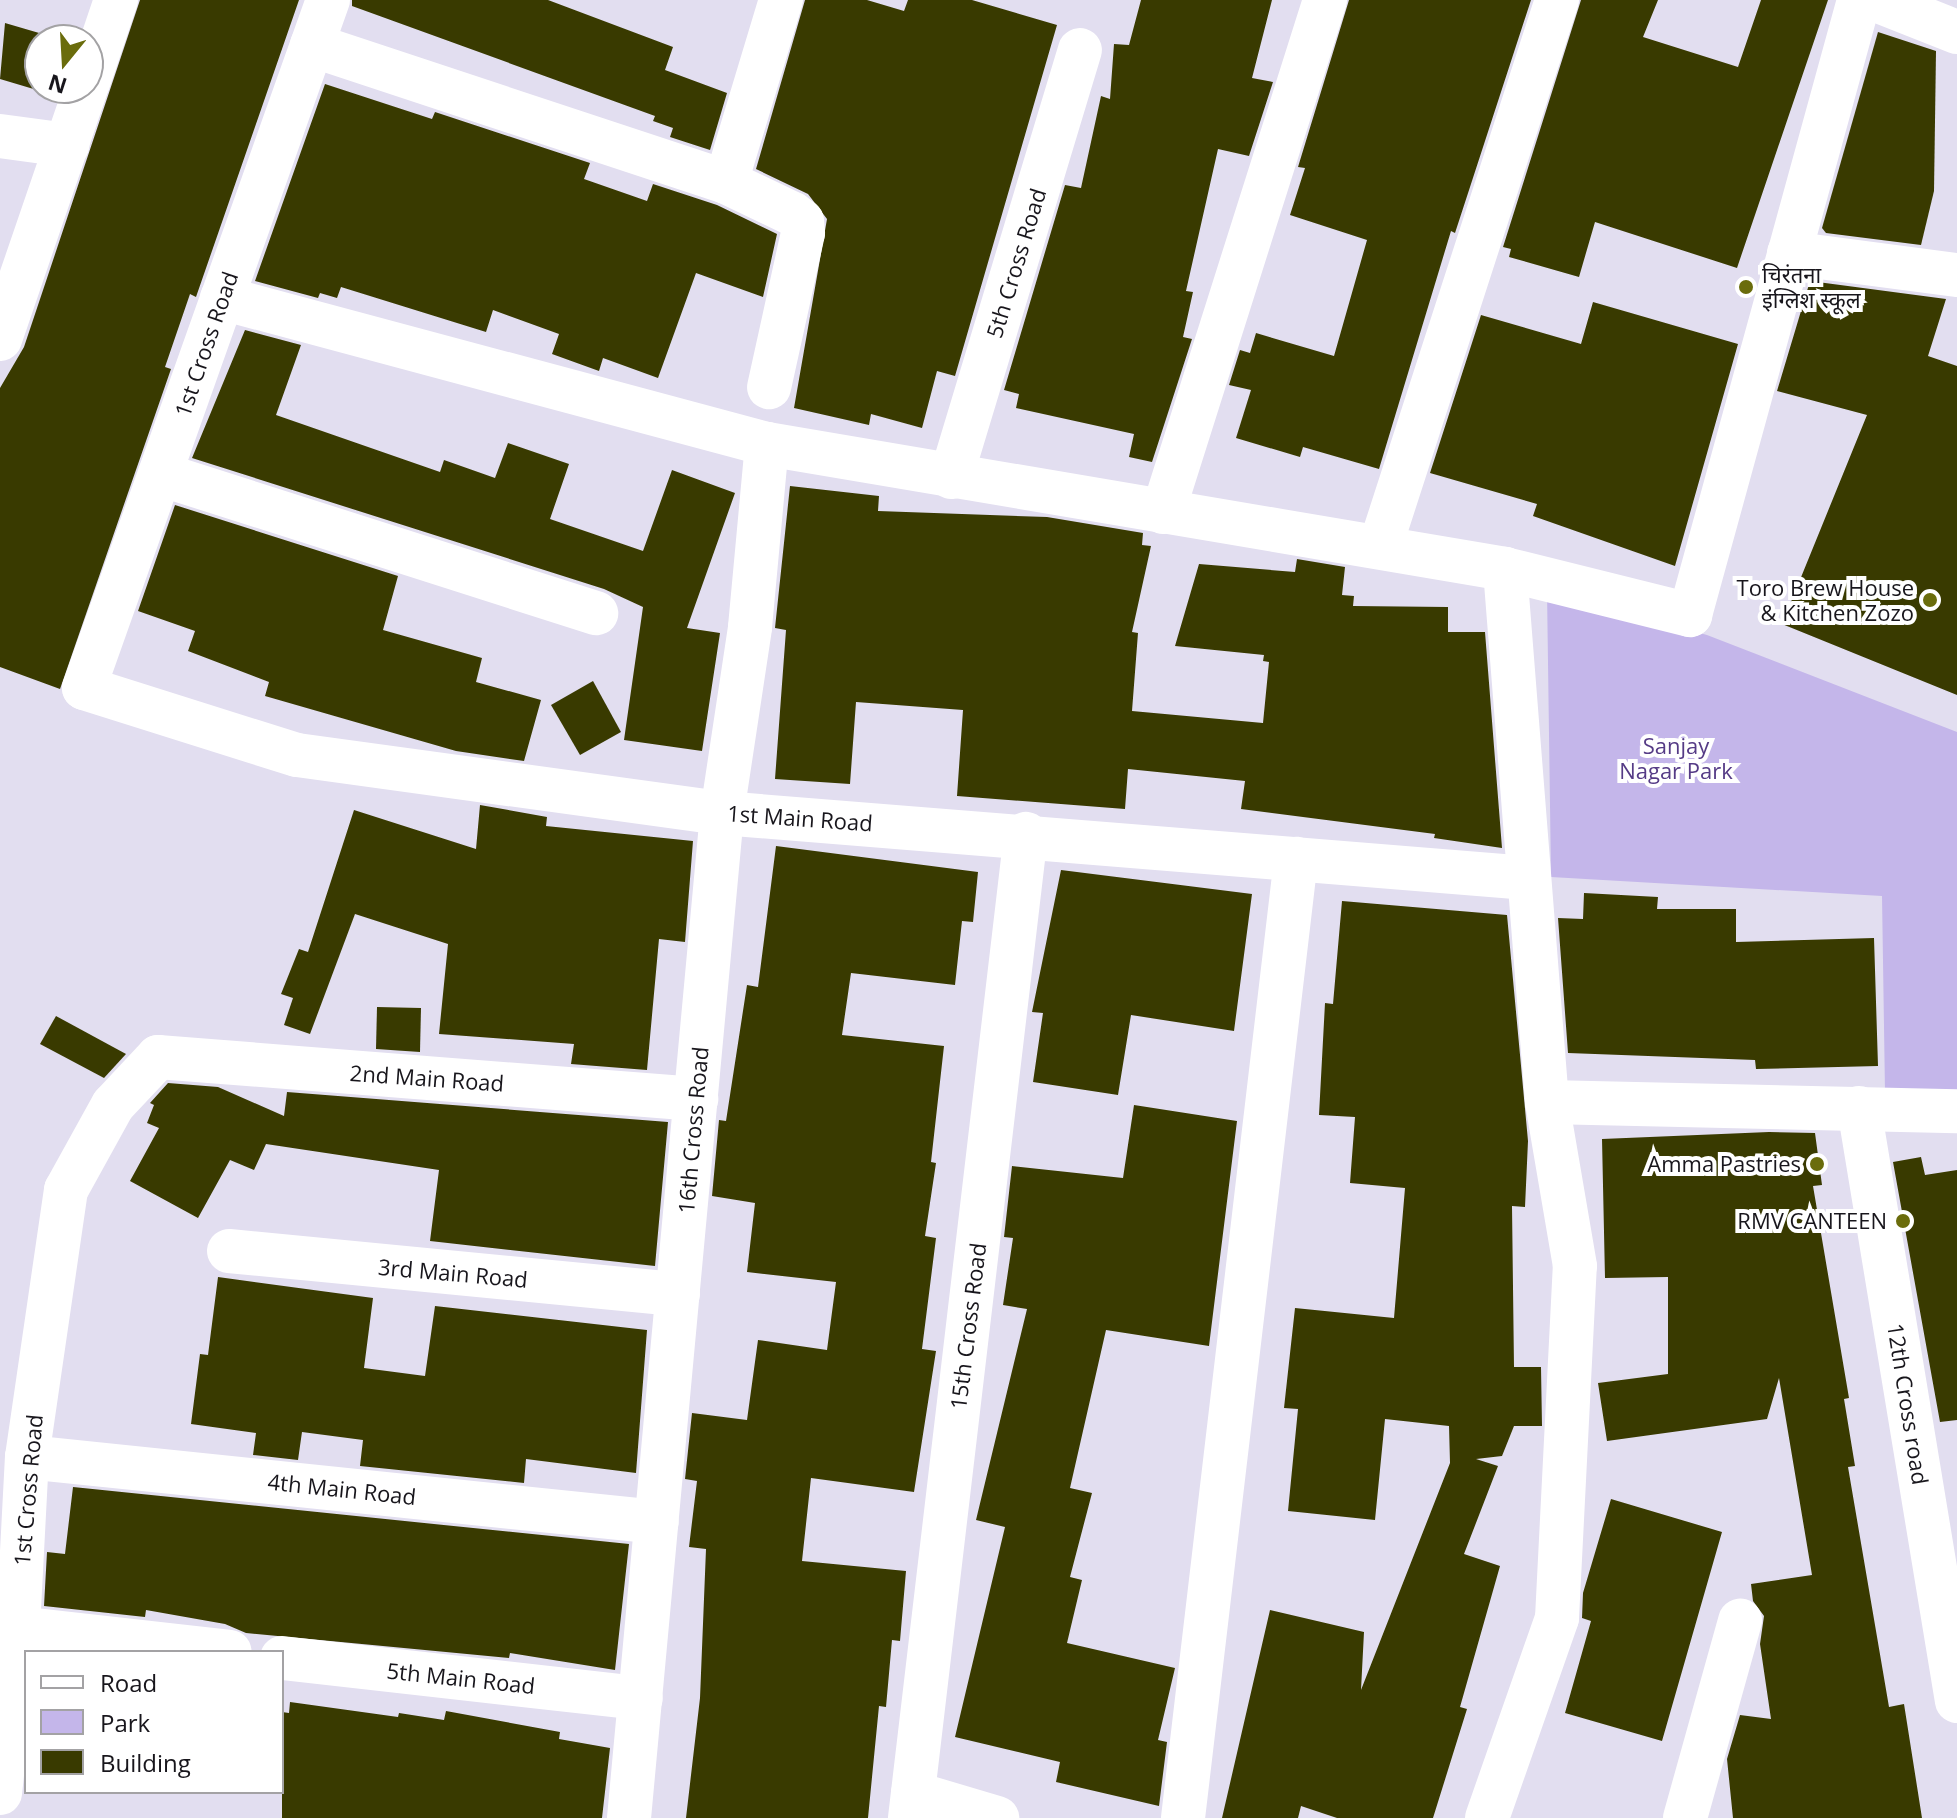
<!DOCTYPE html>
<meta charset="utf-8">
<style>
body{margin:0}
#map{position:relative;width:1957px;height:1818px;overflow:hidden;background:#e2def0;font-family:"Open Sans","Noto Sans Devanagari",sans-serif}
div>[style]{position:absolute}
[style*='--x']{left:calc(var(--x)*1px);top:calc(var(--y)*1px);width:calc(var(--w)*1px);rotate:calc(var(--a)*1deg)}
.green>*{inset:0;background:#c4b6ea}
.building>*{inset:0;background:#393a00}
.minor>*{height:44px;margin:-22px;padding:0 22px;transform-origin:22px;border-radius:22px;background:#fff}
.dots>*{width:22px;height:22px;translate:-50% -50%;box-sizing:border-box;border:4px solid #fff;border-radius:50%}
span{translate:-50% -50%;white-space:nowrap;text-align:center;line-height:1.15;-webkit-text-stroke:8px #fff;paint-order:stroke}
.street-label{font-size:22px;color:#18161c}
.poi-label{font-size:22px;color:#18161c}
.left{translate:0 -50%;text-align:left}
.right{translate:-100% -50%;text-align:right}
.park-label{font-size:22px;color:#553b86}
.legend{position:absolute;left:24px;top:1650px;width:260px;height:144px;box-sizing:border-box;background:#fff;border:2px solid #a3a2a4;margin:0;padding:10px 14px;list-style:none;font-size:24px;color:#18161c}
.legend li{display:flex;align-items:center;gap:16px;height:40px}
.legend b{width:40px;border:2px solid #a3a2a4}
.north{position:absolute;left:24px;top:24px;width:80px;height:80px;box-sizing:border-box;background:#fff;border:2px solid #a3a2a4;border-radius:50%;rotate:198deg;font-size:22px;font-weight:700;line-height:32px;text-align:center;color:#18161c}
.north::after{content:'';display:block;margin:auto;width:28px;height:36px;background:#6a6c0c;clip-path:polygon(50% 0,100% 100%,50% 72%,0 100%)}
</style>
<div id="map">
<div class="green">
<div style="clip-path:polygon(1547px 591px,1707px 635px,1957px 732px,1957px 1096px,1885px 1092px,1882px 896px,1551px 877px)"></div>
</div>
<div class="building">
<div style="clip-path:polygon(140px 0,299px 0,196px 297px,190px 294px,165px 367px,171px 369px,60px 689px,0 667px,0 388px,24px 347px)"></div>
<div style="clip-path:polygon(352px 0,548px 0,673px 47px,665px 70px,727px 93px,710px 150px,670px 137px,673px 128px,653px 121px,655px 116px,352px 6px)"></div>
<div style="clip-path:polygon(805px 0,867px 0,904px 11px,908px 0,972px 0,1057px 25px,955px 376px,937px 371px,922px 428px,871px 414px,869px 425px,794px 408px,827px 219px,808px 194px,756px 169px)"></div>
<div style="clip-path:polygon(1141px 0,1272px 0,1252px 78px,1273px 82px,1249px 156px,1218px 149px,1186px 291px,1193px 292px,1183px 337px,1192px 339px,1152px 462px,1129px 457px,1134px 434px,1016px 408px,1019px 394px,1004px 390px,1065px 185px,1081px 188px,1101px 96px,1110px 99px,1114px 44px,1129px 45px)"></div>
<div style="clip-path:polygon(1349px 0,1531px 0,1455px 233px,1451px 231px,1379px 469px,1303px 447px,1300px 457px,1236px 438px,1251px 390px,1229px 385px,1240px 350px,1250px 353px,1256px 333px,1334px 356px,1367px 240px,1290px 215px,1305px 168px,1298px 167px)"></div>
<div style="clip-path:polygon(1581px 0,1658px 0,1643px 37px,1738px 67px,1761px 0,1828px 0,1737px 268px,1595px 222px,1579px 277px,1509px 257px,1511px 249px,1503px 247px)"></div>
<div style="clip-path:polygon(5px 23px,63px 40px,40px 40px,40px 88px,60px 88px,57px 96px,0 79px)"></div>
<div style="clip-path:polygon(1878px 32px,1936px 51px,1934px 191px,1921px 245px,1826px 233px,1822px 228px)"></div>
<div style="clip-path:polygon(325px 84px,432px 119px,435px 112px,590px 163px,584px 179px,647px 201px,653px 184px,717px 205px,777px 234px,763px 297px,696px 273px,658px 378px,603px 358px,599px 371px,552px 354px,559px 334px,493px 310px,486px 332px,341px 287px,337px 298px,320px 293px,318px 298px,255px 281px)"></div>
<div style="clip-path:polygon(1810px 281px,1946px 299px,1928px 356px,1957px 366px,1957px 695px,1782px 624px,1867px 415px,1777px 391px)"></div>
<div style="clip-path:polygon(1593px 302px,1738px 344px,1675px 566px,1533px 516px,1537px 504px,1430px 473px,1481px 315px,1581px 344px)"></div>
<div style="clip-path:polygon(245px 330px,301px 345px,276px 415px,440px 472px,444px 460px,495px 478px,508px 443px,569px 464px,550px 519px,643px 551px,672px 470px,735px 493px,687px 628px,720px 633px,702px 751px,624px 740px,643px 607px,604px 589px,192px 458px)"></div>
<div style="clip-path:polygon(790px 486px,879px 496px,878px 511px,1047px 517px,1143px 533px,1142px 545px,1151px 546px,1132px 632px,1138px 633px,1132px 711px,1263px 723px,1269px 662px,1263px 661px,1264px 655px,1175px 646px,1199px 564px,1295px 572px,1297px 559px,1345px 567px,1342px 595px,1354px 596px,1353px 606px,1448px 607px,1448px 632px,1485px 632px,1502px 848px,1434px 838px,1435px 834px,1241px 809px,1245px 781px,1128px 769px,1125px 809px,957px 796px,963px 710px,856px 702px,850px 784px,775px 779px,786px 630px,775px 628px)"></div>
<div style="clip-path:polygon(175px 505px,398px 576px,383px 630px,482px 658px,476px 682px,541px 700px,524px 761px,456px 751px,265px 696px,269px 682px,188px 651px,195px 631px,138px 611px)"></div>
<div style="clip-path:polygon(593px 681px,621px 732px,580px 755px,551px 705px)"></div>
<div style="clip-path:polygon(480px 805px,547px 817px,546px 826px,693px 841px,685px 942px,659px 939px,647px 1070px,571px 1064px,574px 1044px,439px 1034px,448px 944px,355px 914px,310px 1034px,284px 1025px,293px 998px,281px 994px,299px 949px,308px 952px,354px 810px,476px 849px)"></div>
<div style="clip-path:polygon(776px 846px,978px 872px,973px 922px,962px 921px,955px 985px,851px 973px,842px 1035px,944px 1046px,931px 1162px,936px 1163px,925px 1236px,936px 1238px,922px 1349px,936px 1351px,914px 1492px,811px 1478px,802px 1561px,906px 1571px,900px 1641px,892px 1640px,886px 1707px,879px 1706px,868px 1818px,686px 1818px,700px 1698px,706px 1549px,689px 1547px,697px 1481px,685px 1479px,692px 1413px,747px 1420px,758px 1340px,827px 1350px,836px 1282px,747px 1272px,755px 1203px,712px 1196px,719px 1120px,726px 1121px,747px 985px,758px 987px)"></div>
<div style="clip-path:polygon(1061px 870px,1252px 894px,1234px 1031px,1131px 1015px,1118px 1095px,1033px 1082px,1043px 1013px,1032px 1012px)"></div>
<div style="clip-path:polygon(1584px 893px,1658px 897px,1657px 909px,1736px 909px,1736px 942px,1874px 938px,1878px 1066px,1756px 1069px,1755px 1060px,1568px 1053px,1558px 918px,1583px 919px)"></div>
<div style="clip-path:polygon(1342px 901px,1507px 915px,1528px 1141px,1525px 1207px,1512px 1206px,1514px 1367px,1541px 1367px,1542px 1426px,1514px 1426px,1502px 1456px,1476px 1459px,1498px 1466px,1464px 1554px,1500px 1566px,1460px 1707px,1467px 1709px,1433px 1818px,1337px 1818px,1301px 1806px,1298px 1818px,1222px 1818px,1270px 1610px,1364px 1632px,1361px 1690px,1450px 1463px,1449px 1426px,1385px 1419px,1375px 1520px,1288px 1511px,1298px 1409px,1284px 1408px,1295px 1308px,1394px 1318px,1405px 1188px,1350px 1183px,1355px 1117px,1319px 1115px,1325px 1003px,1333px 1004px)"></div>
<div style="clip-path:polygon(377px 1007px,421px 1008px,420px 1052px,376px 1049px)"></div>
<div style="clip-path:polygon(56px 1016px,126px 1054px,104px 1078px,40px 1044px)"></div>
<div style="clip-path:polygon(168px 1083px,218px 1087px,284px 1116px,287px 1092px,668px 1122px,655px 1266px,430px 1241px,439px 1170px,266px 1144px,254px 1170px,230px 1160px,198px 1218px,130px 1181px,159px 1128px,147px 1123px,154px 1105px,150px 1103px)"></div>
<div style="clip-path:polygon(1134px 1105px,1237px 1121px,1209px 1346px,1106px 1330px,1070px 1488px,1092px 1493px,1070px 1577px,1082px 1580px,1067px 1643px,1175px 1668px,1158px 1740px,1167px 1742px,1159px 1806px,1056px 1782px,1060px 1762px,955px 1737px,1005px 1527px,976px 1520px,1027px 1309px,1003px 1305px,1013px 1238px,1004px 1237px,1012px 1166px,1123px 1178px)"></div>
<div style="clip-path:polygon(1769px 1132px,1815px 1133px,1822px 1185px,1813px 1186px,1849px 1398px,1844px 1399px,1855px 1466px,1848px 1467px,1889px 1707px,1904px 1704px,1922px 1818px,1733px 1818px,1727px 1759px,1740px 1715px,1771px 1719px,1760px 1644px,1764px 1616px,1753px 1601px,1751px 1584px,1812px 1575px,1779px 1378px,1767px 1419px,1607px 1441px,1598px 1383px,1668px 1374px,1668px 1277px,1605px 1278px,1602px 1139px)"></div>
<div style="clip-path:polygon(1921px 1157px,1925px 1175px,1957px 1170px,1957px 1420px,1940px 1422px,1893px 1162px)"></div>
<div style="clip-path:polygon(218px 1277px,373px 1298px,364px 1368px,425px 1376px,435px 1306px,647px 1330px,636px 1473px,526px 1459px,524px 1483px,360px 1466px,363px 1440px,302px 1432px,298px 1460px,253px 1455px,256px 1433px,191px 1424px,200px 1354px,208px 1355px)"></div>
<div style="clip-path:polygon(73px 1487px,629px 1544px,615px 1670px,510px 1653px,509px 1658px,246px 1633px,225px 1624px,146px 1610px,145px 1617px,44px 1606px,47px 1552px,65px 1554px)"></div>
<div style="clip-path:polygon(1611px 1499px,1722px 1532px,1662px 1741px,1565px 1713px,1591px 1621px,1582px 1618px,1583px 1593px)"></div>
<div style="clip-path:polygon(290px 1702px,398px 1717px,399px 1713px,444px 1720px,446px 1711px,560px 1732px,559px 1739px,610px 1748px,602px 1818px,282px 1818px,282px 1712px,289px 1713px)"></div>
</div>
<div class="minor">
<div style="--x:328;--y:0;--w:730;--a:109.53"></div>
<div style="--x:84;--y:688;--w:223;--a:17.5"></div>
<div style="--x:297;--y:755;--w:429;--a:7.8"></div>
<div style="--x:722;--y:813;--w:809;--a:4.61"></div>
<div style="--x:1876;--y:0;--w:87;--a:21.6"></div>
<div style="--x:312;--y:45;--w:436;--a:18.3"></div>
<div style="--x:726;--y:182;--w:74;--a:25.5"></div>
<div style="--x:793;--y:214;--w:11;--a:38"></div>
<div style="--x:802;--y:221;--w:12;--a:85"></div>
<div style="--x:803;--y:233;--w:158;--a:102.4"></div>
<div style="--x:88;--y:83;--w:88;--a:-71.4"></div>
<div style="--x:0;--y:136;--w:68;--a:7.7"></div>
<div style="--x:726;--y:182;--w:190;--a:-73.2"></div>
<div style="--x:1789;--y:253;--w:169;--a:7.5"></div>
<div style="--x:222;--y:298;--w:564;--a:15"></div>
<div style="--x:767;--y:444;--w:749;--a:9.61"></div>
<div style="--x:1505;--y:569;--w:191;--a:14"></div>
<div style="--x:1690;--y:615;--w:638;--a:-74.63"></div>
<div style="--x:0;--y:339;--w:265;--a:-71.1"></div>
<div style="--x:160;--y:474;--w:458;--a:17.7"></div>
<div style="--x:951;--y:477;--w:446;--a:-73.2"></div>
<div style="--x:1163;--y:512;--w:537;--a:-72.44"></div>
<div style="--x:1380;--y:547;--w:575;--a:-72.07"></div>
<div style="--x:1547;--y:1102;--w:410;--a:1.3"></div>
<div style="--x:1859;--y:1108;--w:601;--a:80.62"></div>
<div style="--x:229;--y:1251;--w:451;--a:5.5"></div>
<div style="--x:27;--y:1457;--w:633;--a:5.89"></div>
<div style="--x:0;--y:1626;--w:231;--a:6.4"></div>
<div style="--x:282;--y:1658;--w:361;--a:6.4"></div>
<div style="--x:0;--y:1793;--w:166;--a:-83.8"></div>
<div style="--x:18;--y:1628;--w:171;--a:-87"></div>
<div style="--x:27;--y:1457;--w:270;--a:-81.7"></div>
<div style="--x:66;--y:1190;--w:97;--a:-61.1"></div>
<div style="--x:113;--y:1105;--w:66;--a:-46.8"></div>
<div style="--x:158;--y:1057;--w:540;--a:4.46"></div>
<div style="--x:913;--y:1793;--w:88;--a:16.6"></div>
<div style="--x:629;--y:1818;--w:1009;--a:-84.71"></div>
<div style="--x:722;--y:813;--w:188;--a:-81.4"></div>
<div style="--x:750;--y:627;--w:184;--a:-84.7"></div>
<div style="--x:910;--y:1818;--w:991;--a:-83.28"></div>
<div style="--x:1183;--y:1818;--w:966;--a:-83.28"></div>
<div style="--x:1487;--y:1818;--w:212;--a:-70.7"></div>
<div style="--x:1557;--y:1618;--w:352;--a:-87.1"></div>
<div style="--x:1575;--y:1266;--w:166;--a:-99.7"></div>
<div style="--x:1547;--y:1102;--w:535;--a:-94.51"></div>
<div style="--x:1685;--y:1818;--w:205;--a:-74.4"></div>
</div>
<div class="dots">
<div style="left:1746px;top:287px;background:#6a6c0c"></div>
<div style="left:1930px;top:600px;background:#6a6c0c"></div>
<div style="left:1817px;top:1164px;background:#6a6c0c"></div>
<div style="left:1903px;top:1221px;background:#6a6c0c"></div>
</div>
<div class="street-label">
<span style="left:1016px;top:263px;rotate:-73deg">5th Cross Road</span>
<span style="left:206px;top:344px;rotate:-71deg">1st Cross Road</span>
<span style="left:800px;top:818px;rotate:4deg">1st Main Road</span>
<span style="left:427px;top:1078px;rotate:4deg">2nd Main Road</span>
<span style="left:693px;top:1130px;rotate:-85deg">16th Cross Road</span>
<span style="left:453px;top:1273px;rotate:5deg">3rd Main Road</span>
<span style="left:968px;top:1326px;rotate:-83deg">15th Cross Road</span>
<span style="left:1908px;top:1404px;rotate:81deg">12th Cross road</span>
<span style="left:342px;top:1489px;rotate:6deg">4th Main Road</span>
<span style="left:28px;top:1490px;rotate:-85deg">1st Cross Road</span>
<span style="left:461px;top:1678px;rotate:6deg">5th Main Road</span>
</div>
<div class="poi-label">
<span class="left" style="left:1762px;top:287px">चिरंतना<br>इंग्लिश स्कूल</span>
<span class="right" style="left:1914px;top:600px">Toro Brew House<br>&amp; Kitchen Zozo</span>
<span class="right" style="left:1801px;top:1164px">Amma Pastries</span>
<span class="right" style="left:1887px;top:1221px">RMV CANTEEN</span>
</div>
<div class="park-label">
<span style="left:1676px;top:758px">Sanjay<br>Nagar Park</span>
</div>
<ul class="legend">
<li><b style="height:10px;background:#fff"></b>Road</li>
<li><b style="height:22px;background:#c4b6ea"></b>Park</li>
<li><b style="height:22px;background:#393a00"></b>Building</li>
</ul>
<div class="north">N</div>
</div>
